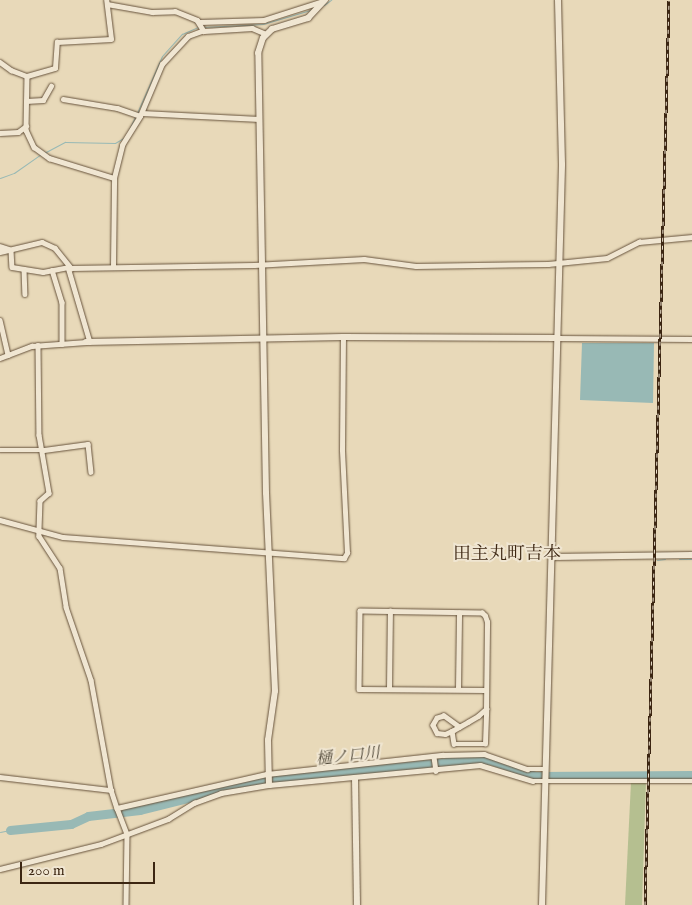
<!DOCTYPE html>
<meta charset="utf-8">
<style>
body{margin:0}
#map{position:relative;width:692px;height:905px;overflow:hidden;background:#e8d9b9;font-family:"IM FELL English","Noto Serif JP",serif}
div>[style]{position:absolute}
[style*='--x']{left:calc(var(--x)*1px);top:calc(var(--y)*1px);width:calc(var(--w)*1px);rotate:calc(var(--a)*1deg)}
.green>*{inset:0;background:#b5bf90}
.water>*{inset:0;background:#98b9b5}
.stream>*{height:1px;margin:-0.5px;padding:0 0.5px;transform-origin:0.5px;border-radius:0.5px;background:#98b9b5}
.river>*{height:9px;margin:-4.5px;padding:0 4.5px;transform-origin:4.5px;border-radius:4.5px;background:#98b9b5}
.roads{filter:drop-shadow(0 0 1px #67533c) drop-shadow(0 0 1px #67533c)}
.street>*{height:4.5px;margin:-2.25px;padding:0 2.25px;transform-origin:2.25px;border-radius:2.25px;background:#f0e6d2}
.secondary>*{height:6px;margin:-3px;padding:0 3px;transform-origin:3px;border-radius:3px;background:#f0e6d2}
.rail>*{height:3px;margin-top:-1.5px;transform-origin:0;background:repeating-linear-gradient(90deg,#f0e6d2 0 4px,#3c2612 0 8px);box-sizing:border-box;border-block:1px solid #3c2612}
span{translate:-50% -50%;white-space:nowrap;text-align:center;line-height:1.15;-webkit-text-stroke:4px #f0e6d2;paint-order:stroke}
.water-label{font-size:16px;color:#534b3b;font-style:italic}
.quarter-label{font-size:18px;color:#3c2612}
.scale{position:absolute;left:20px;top:862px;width:135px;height:22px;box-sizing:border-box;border:2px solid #3c2612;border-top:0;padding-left:6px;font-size:15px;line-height:18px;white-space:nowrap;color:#3c2612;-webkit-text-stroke:4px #f0e6d2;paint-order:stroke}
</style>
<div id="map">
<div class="green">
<div style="clip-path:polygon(631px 782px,646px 782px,642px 905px,625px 905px)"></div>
</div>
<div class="water">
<div style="clip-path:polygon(582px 343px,654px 343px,653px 403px,580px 400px)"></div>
</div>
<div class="stream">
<div style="--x:324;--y:5;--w:9;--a:-36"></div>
<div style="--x:202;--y:27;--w:61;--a:-2.8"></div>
<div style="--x:263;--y:24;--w:53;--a:-16.4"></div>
<div style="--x:137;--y:113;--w:62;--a:-66.3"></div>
<div style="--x:162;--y:56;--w:30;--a:-48"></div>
<div style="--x:182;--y:34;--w:17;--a:-24"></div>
<div style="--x:127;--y:134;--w:19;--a:-65"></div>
<div style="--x:44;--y:153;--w:24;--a:-28"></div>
<div style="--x:65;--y:142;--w:50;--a:1.1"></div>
<div style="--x:115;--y:143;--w:12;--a:-31"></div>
<div style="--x:0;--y:178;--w:15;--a:-20"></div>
<div style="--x:14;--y:173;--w:32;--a:-35"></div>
<div style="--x:679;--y:559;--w:13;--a:0"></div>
<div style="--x:657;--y:560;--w:8;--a:-7"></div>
<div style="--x:0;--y:832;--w:10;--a:-11"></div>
</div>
<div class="river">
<div style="--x:10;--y:830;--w:61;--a:-5.6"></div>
<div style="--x:71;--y:824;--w:19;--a:-25"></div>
<div style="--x:88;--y:816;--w:52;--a:-6.6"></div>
<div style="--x:140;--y:810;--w:120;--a:-14"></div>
<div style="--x:256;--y:781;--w:212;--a:-5.7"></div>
<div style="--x:467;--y:760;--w:23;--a:0"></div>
<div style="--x:490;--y:760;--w:48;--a:19.6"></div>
<div style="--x:535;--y:776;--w:157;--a:-0.4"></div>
</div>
<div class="roads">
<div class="street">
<div style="--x:107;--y:4;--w:46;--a:10.1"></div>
<div style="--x:152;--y:12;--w:23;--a:-2"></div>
<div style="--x:175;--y:11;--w:24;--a:22"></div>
<div style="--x:197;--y:20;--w:13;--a:58"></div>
<div style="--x:204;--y:31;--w:48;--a:-3.6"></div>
<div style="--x:252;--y:28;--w:15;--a:23"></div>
<div style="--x:200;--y:22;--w:64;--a:-1.8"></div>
<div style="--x:264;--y:20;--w:62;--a:-17.9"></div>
<div style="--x:0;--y:62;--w:14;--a:36"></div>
<div style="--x:11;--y:70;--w:17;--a:21"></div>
<div style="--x:27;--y:76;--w:29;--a:-16"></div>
<div style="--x:55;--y:68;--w:26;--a:-86"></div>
<div style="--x:57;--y:42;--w:54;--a:-3.2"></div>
<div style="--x:111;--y:39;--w:39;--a:-97"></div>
<div style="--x:27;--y:76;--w:54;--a:91.1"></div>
<div style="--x:26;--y:130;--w:19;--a:65"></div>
<div style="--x:34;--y:147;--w:19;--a:36"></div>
<div style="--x:49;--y:158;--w:68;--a:17.1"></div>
<div style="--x:63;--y:99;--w:55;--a:9.5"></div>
<div style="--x:117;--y:108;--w:24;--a:19"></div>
<div style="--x:26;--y:101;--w:17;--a:-3"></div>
<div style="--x:43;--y:100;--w:16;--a:-60"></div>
<div style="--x:142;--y:113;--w:117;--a:2.9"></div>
<div style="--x:0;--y:133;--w:18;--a:-3"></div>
<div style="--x:18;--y:132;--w:10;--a:-37"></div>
<div style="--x:11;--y:250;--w:17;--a:87"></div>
<div style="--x:12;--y:267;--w:31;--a:9"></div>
<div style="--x:43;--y:272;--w:25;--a:-11"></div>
<div style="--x:68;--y:267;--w:78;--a:73.7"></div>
<div style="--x:0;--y:252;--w:43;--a:-13.4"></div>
<div style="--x:42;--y:242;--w:14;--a:25"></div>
<div style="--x:55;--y:248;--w:26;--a:51"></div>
<div style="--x:71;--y:268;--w:183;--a:-0.9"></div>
<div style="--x:254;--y:265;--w:110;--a:-3.1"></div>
<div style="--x:364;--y:259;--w:52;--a:7.7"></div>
<div style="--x:416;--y:266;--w:132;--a:-0.9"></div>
<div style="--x:548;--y:264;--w:59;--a:-5.8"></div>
<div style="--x:607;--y:258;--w:36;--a:-27"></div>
<div style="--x:639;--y:242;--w:53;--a:-5.4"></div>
<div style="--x:113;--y:266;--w:88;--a:-89.3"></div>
<div style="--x:114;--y:178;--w:34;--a:-76"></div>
<div style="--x:122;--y:145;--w:34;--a:-58"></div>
<div style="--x:140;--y:116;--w:56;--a:-67.1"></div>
<div style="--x:162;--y:64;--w:38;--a:-47"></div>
<div style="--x:188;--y:36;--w:15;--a:-20"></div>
<div style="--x:24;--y:269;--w:25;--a:88"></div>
<div style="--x:52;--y:270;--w:34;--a:73"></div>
<div style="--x:62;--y:302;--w:42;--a:90"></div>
<div style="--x:0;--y:320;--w:36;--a:77"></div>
<div style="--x:557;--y:338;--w:135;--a:0.4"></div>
<div style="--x:38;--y:345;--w:90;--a:89.4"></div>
<div style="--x:39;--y:435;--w:59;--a:80.2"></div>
<div style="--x:49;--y:493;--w:12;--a:138"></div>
<div style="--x:40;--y:501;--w:35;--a:92"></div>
<div style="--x:39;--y:536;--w:38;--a:57"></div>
<div style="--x:60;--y:568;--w:39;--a:81"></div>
<div style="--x:66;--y:607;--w:77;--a:71.1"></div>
<div style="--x:91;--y:680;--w:112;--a:79.7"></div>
<div style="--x:111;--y:790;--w:19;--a:72"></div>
<div style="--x:117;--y:808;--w:154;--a:-12.8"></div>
<div style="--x:267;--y:774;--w:177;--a:-6.2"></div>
<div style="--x:443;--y:755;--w:41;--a:-1.4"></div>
<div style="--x:484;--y:754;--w:46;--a:19.2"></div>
<div style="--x:527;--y:769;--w:19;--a:0"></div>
<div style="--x:0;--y:358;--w:34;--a:-21"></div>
<div style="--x:32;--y:346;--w:54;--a:-4.2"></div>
<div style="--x:0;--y:450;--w:44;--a:0"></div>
<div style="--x:44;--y:450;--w:44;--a:-7.8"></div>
<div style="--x:88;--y:444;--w:28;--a:84"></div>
<div style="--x:0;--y:520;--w:65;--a:15.1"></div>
<div style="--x:63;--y:537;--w:282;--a:4.3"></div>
<div style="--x:344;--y:558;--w:6;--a:-59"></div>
<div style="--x:347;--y:553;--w:103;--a:-92.8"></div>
<div style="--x:342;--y:450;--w:113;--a:-89.5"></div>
<div style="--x:389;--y:689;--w:78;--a:-89.3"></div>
<div style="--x:458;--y:689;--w:76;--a:-89.2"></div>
<div style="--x:459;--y:727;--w:19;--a:-144"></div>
<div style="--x:444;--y:716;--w:7;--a:164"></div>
<div style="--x:437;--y:718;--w:8;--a:120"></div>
<div style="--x:433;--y:725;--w:9;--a:63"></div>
<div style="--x:437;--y:733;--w:8;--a:7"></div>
<div style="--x:445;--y:734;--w:8;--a:-23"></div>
<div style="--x:452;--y:731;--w:8;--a:-30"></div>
<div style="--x:459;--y:727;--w:10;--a:-29"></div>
<div style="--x:468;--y:722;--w:12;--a:-31"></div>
<div style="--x:478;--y:716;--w:11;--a:-41"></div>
<div style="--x:452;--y:731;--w:13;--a:81"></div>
<div style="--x:454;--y:744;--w:31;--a:0"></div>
<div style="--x:485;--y:744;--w:35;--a:-88"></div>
<div style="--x:486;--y:709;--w:87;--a:-89.3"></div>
<div style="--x:487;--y:622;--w:6;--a:-108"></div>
<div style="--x:485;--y:616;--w:4;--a:-135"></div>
<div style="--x:482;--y:613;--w:122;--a:-179.1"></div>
<div style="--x:360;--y:611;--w:78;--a:90.7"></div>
<div style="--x:359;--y:689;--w:127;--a:0.5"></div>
<div style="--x:434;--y:757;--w:14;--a:82"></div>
<div style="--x:0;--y:777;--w:112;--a:6.7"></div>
<div style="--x:117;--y:808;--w:28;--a:69"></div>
<div style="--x:127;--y:834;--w:71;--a:90.8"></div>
<div style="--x:0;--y:869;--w:104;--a:-13.9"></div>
<div style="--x:101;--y:844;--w:72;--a:-20.5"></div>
<div style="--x:168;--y:819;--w:31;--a:-32"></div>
<div style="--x:194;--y:803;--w:29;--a:-20"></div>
<div style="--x:221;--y:793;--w:49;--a:-9.5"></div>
<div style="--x:269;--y:785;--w:212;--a:-5.4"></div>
<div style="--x:480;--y:765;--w:55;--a:16.8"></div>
<div style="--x:533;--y:781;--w:159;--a:0"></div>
</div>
<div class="secondary">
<div style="--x:0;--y:247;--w:9;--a:18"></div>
<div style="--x:86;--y:342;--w:257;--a:-1.1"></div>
<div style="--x:343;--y:337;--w:214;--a:0.3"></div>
<div style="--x:551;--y:557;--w:141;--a:-0.8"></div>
<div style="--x:355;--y:778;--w:127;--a:89.1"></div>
<div style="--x:269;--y:785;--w:45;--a:-91.3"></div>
<div style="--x:268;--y:740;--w:49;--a:-81.9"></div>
<div style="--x:275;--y:691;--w:198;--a:-92.6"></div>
<div style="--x:266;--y:493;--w:440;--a:-91"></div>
<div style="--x:258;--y:53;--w:16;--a:-72"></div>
<div style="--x:263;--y:38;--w:13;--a:-45"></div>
<div style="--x:272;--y:29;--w:38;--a:-17"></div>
<div style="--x:308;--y:18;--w:25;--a:-47"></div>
<div style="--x:542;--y:905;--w:741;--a:-88.45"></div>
<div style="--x:562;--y:164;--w:164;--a:-91.4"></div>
</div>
</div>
<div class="rail">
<div style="--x:645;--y:905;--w:905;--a:-88.48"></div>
</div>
<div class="water-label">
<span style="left:348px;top:757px;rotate:-6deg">樋ノ口川</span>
</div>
<div class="quarter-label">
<span style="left:507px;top:555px">田主丸町吉本</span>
</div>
<div class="scale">200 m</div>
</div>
